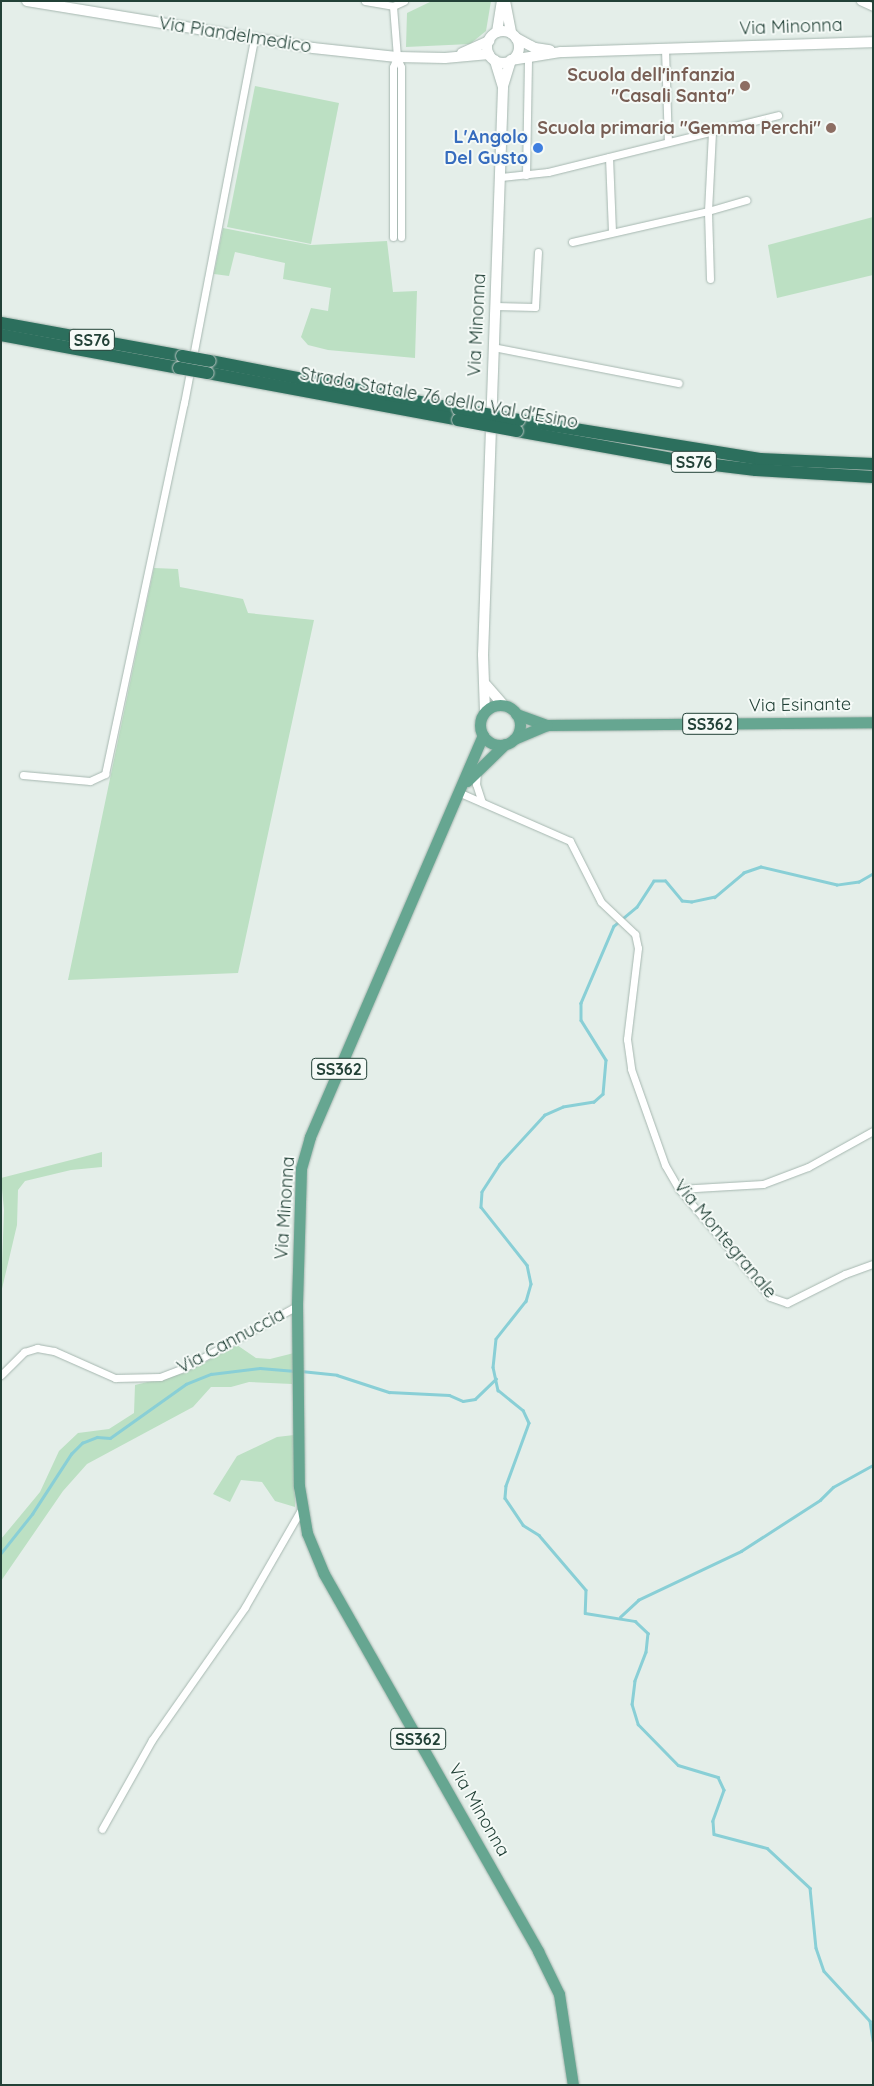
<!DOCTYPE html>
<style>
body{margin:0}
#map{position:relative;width:874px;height:2086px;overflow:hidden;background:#e4eee9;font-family:Quicksand,sans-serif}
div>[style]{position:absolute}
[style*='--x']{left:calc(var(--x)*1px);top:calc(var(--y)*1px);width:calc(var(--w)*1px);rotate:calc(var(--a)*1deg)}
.green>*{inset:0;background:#bce0c3}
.stream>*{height:2.5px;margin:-1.25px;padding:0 1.25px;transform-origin:1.25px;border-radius:1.25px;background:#89cfd6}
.roads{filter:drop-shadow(0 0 1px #a6b7b0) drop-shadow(0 0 1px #a6b7b0)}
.street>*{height:7px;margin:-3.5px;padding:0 3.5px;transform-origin:3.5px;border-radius:3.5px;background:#fff}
.secondary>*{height:10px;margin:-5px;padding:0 5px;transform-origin:5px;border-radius:5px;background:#fff}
.secondary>.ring{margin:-5px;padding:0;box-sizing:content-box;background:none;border:10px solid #fff;border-radius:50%}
.primary>*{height:11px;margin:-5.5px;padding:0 5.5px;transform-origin:5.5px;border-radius:5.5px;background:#66a691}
.primary>.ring{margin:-5.5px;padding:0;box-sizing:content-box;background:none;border:11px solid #66a691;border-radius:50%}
.highway>*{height:12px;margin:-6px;padding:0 6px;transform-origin:6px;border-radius:6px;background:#2c6f5d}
.bridges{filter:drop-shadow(0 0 1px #c1cac7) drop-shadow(0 0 1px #c1cac7)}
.highway-bridge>*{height:12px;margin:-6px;padding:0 6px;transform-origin:6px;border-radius:6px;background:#2c6f5d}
.dots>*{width:14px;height:14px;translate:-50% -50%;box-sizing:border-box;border:2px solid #f5faf7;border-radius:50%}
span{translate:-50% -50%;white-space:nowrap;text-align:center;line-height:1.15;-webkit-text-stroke:4px #f5faf7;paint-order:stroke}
.shield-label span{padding:1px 4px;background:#f5faf7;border:1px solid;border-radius:4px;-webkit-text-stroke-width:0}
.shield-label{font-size:16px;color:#224137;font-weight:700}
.street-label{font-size:18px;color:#224137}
.education-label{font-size:18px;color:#785e54;font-weight:700}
.right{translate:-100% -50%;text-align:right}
.shop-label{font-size:18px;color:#366cbe;font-weight:700}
.frame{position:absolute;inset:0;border:2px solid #224137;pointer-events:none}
</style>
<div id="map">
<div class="green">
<div style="clip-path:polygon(432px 1px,491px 1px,486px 31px,470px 44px,406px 47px,407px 13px)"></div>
<div style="clip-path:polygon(255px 86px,339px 103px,311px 244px,227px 227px)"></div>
<div style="clip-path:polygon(873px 217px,873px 275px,777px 298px,768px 245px)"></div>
<div style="clip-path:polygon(223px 228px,311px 245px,387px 241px,393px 292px,417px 291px,415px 358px,328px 350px,308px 345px,301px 337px,311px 308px,328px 311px,331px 288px,283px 279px,285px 263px,235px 252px,229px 276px,214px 274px)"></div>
<div style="clip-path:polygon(154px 568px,178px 569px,180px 587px,243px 599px,248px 613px,314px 620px,238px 973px,68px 980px)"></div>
<div style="clip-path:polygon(102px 1152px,102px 1167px,71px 1170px,25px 1181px,18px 1190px,17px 1225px,1px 1293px,4px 1210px,1px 1178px)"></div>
<div style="clip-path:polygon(237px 1345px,256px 1358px,270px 1359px,294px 1353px,292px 1384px,249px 1382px,231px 1387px,211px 1387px,193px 1407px,87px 1464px,63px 1491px,1px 1581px,1px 1539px,40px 1492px,59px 1451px,78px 1433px,109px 1429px,134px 1413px,135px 1385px,185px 1373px)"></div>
<div style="clip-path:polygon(294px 1435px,295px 1507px,275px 1501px,262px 1482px,241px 1480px,230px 1502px,213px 1494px,237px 1456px,277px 1437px)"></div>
</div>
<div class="stream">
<div style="--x:873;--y:874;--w:16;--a:150"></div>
<div style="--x:859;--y:882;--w:22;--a:172"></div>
<div style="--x:837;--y:885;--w:78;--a:-166.7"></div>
<div style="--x:761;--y:867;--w:18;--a:161"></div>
<div style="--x:744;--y:873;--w:38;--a:140"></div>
<div style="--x:715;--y:897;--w:24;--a:168"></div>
<div style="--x:692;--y:902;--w:10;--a:-174"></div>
<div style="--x:682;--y:901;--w:26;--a:-130"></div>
<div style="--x:665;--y:881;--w:11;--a:180"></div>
<div style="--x:654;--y:881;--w:31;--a:123"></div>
<div style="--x:637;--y:907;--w:30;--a:140"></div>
<div style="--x:614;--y:926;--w:84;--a:113.2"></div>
<div style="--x:581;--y:1003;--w:17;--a:90"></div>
<div style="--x:581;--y:1020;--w:47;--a:58"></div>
<div style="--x:606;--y:1060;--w:34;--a:95"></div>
<div style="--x:603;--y:1094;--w:12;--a:138"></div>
<div style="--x:594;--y:1102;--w:31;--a:171"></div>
<div style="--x:563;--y:1107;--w:20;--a:156"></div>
<div style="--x:545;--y:1115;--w:67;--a:132.6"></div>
<div style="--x:500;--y:1164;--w:33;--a:123"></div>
<div style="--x:482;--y:1192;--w:15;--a:94"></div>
<div style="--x:481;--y:1207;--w:74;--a:51.6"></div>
<div style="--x:527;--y:1265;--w:19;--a:78"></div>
<div style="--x:531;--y:1284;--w:18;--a:106"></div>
<div style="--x:526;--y:1301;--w:48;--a:128.3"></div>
<div style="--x:496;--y:1339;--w:28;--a:96"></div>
<div style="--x:493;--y:1367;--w:24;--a:78"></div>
<div style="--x:498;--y:1390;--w:32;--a:39"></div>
<div style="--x:523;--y:1410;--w:14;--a:65"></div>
<div style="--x:529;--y:1423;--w:67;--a:110.1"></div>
<div style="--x:506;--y:1486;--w:12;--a:95"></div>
<div style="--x:505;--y:1498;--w:32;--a:56"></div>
<div style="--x:523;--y:1525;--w:19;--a:32"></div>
<div style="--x:539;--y:1535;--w:72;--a:49.5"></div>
<div style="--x:586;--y:1590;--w:23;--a:92"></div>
<div style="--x:585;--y:1613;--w:51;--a:9.1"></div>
<div style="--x:635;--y:1621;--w:18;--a:43"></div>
<div style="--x:648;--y:1633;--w:19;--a:96"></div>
<div style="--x:646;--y:1652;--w:31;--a:111"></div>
<div style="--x:635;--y:1681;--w:23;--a:97"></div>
<div style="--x:632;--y:1704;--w:21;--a:73"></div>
<div style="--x:638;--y:1724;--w:57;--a:45.7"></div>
<div style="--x:678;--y:1765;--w:42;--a:16.7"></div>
<div style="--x:718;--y:1777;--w:14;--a:65"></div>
<div style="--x:724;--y:1790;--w:33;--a:110"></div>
<div style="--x:713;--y:1821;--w:13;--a:86"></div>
<div style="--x:714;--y:1834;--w:55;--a:14.8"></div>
<div style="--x:767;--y:1848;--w:59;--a:42.9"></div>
<div style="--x:810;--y:1888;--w:60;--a:84.3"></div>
<div style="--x:816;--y:1948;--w:24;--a:71"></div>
<div style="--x:824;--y:1971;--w:68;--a:47.4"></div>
<div style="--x:870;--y:2021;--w:20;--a:81"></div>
<div style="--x:301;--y:1371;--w:36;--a:6"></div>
<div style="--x:337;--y:1375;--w:55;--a:18.1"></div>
<div style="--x:389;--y:1392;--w:60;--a:2.9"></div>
<div style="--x:449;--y:1395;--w:15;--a:23"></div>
<div style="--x:463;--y:1401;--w:12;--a:-9"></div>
<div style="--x:475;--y:1399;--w:29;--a:-44"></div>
<div style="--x:1;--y:1553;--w:50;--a:-51.5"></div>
<div style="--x:32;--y:1514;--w:72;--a:-57"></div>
<div style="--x:71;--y:1454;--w:16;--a:-45"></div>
<div style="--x:82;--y:1443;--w:16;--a:-22"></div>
<div style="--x:97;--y:1437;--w:13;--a:4"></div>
<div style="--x:110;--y:1438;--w:93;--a:-35.4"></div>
<div style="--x:186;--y:1384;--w:27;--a:-22"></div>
<div style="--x:211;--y:1374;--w:49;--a:-7"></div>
<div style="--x:260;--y:1368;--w:35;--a:5"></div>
<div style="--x:620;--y:1617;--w:25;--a:-43"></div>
<div style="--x:638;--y:1600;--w:114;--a:-25.4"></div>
<div style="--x:741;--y:1551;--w:94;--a:-32.8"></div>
<div style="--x:820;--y:1500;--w:18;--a:-45"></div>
<div style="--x:833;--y:1487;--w:46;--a:-28.8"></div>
</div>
<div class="roads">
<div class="street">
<div style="--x:365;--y:1;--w:28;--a:10"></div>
<div style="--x:860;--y:1;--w:14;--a:25"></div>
<div style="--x:665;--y:49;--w:93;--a:88.2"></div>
<div style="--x:609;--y:157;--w:75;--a:87.7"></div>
<div style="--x:526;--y:175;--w:117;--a:-89"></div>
<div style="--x:501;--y:177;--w:47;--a:-6.1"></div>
<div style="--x:548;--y:172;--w:237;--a:-13.9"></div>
<div style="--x:393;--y:237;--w:170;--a:-90"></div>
<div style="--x:393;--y:67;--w:11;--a:-68"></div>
<div style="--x:401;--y:237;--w:170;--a:-90"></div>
<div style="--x:401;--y:67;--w:11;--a:-112"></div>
<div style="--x:397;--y:57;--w:51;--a:-94.5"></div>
<div style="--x:393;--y:6;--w:12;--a:-24"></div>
<div style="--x:572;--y:242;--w:139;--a:-12.8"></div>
<div style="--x:708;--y:211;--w:79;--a:-87.1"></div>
<div style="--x:710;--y:279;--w:68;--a:-91.7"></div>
<div style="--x:708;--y:211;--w:40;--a:-16"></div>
<div style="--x:495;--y:306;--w:40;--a:1.4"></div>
<div style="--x:535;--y:307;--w:55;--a:-86.9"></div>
<div style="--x:493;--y:347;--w:189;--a:11"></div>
<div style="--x:477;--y:771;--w:13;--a:94"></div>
<div style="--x:476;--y:784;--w:19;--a:72"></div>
<div style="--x:23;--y:775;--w:67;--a:5.1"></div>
<div style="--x:90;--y:781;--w:17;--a:-25"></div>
<div style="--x:105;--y:774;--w:379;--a:-78"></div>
<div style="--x:184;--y:403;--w:372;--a:-79.1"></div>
<div style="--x:458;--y:792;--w:122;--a:23.6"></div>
<div style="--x:570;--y:841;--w:68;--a:63.1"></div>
<div style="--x:601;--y:902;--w:47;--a:43.3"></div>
<div style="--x:635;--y:934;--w:14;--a:78"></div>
<div style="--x:638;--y:948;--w:92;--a:96.9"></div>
<div style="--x:627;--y:1039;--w:30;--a:82"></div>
<div style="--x:631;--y:1069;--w:102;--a:70.5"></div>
<div style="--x:665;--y:1165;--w:28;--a:60"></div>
<div style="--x:679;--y:1189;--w:141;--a:49.9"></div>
<div style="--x:770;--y:1297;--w:18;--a:19"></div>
<div style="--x:787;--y:1303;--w:65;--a:-26.6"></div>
<div style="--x:845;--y:1274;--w:30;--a:-20"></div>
<div style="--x:679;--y:1189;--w:84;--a:-3.4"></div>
<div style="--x:763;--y:1184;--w:48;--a:-20.7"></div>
<div style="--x:808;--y:1167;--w:74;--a:-29"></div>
<div style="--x:1;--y:1375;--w:33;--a:-45"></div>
<div style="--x:24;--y:1352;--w:14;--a:-17"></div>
<div style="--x:37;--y:1348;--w:17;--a:10"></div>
<div style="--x:54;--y:1351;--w:67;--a:23.9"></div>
<div style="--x:115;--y:1378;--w:45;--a:-1.3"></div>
<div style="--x:160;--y:1377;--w:26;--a:-21"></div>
<div style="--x:184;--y:1368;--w:129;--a:-28.8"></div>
<div style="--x:102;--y:1829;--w:102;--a:-60.7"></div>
<div style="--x:152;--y:1740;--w:162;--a:-55"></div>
<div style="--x:245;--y:1607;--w:114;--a:-60.1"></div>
</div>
<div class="secondary">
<div style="--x:27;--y:1;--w:290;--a:9.3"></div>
<div style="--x:313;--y:48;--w:84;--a:6.1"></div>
<div style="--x:397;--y:57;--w:48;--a:1.2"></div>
<div style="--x:445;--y:58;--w:44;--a:-5.2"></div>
<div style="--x:505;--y:1;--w:33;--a:79"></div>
<div class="ring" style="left:487px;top:31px;width:22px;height:22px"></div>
<div style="--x:497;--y:32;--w:31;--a:-81"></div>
<div style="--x:516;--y:38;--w:21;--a:28"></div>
<div style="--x:535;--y:48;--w:15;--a:8"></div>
<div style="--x:462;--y:53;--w:30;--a:-24"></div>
<div style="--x:503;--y:86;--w:27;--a:-73"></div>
<div style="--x:511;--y:60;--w:51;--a:-9.1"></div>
<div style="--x:561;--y:52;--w:312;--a:-1.8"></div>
<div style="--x:486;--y:685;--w:28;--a:49"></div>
<div style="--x:485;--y:712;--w:57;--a:-92"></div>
<div style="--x:483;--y:655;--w:568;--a:-87.98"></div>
<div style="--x:503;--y:87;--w:28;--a:-107"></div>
</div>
<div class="primary">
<div class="ring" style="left:480px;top:705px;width:29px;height:29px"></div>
<div style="--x:516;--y:714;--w:33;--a:20"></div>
<div style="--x:547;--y:725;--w:326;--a:-0.5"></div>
<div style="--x:483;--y:735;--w:438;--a:113.3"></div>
<div style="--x:310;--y:1137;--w:33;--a:106"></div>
<div style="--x:301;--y:1169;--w:137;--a:91.7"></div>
<div style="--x:297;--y:1306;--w:180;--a:89.4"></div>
<div style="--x:299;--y:1486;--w:48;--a:80.3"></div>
<div style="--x:307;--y:1533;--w:44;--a:67.5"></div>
<div style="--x:324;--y:1574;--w:434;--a:60.4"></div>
<div style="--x:538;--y:1951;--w:48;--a:64"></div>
<div style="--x:559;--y:1994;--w:92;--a:81.3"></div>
<div style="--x:514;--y:739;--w:36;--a:-23"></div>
<div style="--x:467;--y:781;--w:53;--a:-44.2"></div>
</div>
<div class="highway">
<div style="--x:1;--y:323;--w:184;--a:10.3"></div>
<div style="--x:1;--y:335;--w:181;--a:10.5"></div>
<div style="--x:210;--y:361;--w:253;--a:11"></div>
<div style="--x:208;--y:373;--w:254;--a:10.6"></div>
<div style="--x:519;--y:420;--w:244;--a:9.2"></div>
<div style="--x:760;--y:459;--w:113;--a:2.5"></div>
<div style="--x:517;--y:431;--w:176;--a:10.2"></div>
<div style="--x:690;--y:462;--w:66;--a:6.9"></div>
<div style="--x:756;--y:470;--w:117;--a:3.4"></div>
</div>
</div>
<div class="bridges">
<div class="highway-bridge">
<div style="--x:182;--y:356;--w:28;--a:10"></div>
<div style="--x:179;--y:368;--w:29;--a:10"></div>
<div style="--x:458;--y:409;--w:62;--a:10.2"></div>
<div style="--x:458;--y:420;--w:60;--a:10.6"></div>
</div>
</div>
<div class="dots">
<div style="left:745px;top:86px;background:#8d6e63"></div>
<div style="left:831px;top:128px;background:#8d6e63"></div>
<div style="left:538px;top:148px;background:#3f7fe0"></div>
</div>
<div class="shield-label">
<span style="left:92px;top:340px">SS76</span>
<span style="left:694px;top:462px">SS76</span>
<span style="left:710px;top:724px">SS362</span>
<span style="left:339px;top:1069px">SS362</span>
<span style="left:418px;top:1739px">SS362</span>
</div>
<div class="street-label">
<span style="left:791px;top:27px;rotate:-2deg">Via Minonna</span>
<span style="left:235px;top:35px;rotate:9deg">Via Piandelmedico</span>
<span style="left:477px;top:325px;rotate:-87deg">Via Minonna</span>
<span style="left:439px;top:398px;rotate:10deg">Strada Statale 76 della Val d'Esino</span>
<span style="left:800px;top:705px;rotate:-1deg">Via Esinante</span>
<span style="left:285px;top:1208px;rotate:-86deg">Via Minonna</span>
<span style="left:725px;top:1239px;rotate:50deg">Via Montegranale</span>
<span style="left:231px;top:1341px;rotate:-28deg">Via Cannuccia</span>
<span style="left:479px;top:1810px;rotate:60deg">Via Minonna</span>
</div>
<div class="education-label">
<span class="right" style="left:735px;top:86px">Scuola dell'infanzia<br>"Casali Santa"</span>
<span class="right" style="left:821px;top:128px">Scuola primaria "Gemma Perchi"</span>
</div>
<div class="shop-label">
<span class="right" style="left:528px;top:148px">L'Angolo<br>Del Gusto</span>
</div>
<div class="frame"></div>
</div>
